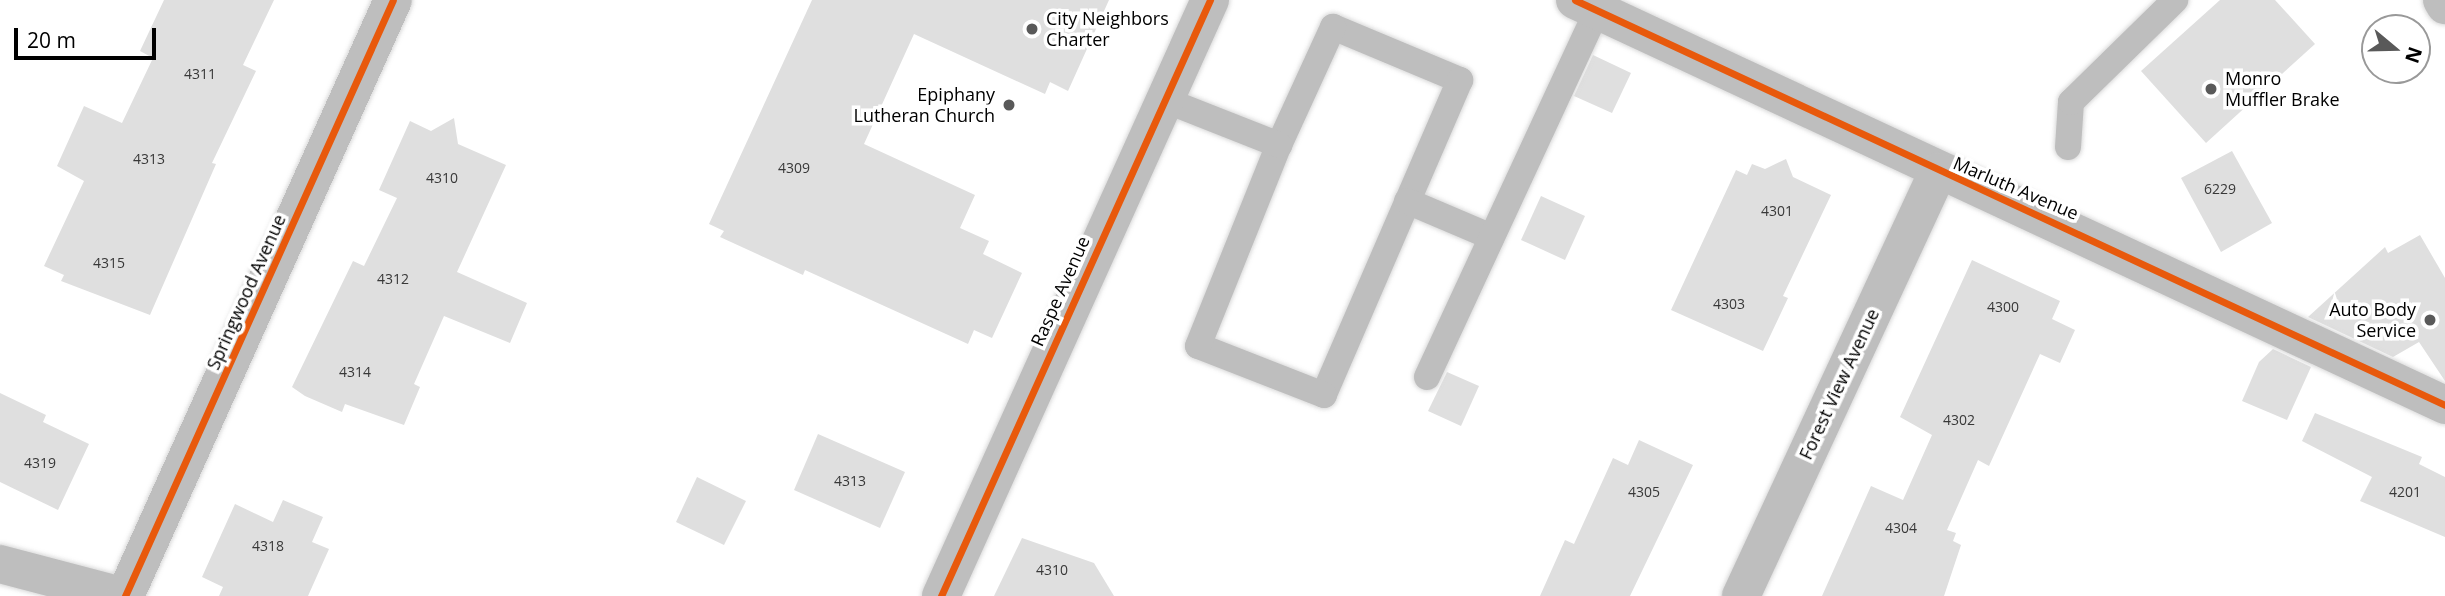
<!DOCTYPE html>
<style>
body{margin:0}
#map{position:relative;width:2445px;height:596px;overflow:hidden;background:#fff;font-family:"Open Sans",sans-serif}
div>[style]{position:absolute}
[style*='--x']{left:calc(var(--x)*1px);top:calc(var(--y)*1px);width:calc(var(--w)*1px);rotate:calc(var(--a)*1deg)}
.building>*{inset:0;background:#dfdfdf}
.roads{filter:drop-shadow(0 0 2px #dbdbdb) drop-shadow(0 0 2px #dbdbdb)}
.service>*{height:26px;margin:-13px;padding:0 13px;transform-origin:13px;border-radius:13px;background:#bebebe}
.minor>*{height:38px;margin:-19px;padding:0 19px;transform-origin:19px;border-radius:19px;background:#bebebe}
.primary>*{height:38px;margin:-19px;padding:0 19px;transform-origin:19px;border-radius:19px;background:#bebebe}
.cycleway>*{height:7px;margin:-3.5px;padding:0 3.5px;transform-origin:3.5px;border-radius:3.5px;background:#e8590c}
.dots>*{width:19px;height:19px;translate:-50% -50%;box-sizing:border-box;border:4px solid #fff;border-radius:50%}
span{translate:-50% -50%;white-space:nowrap;text-align:center;line-height:1.15;-webkit-text-stroke:7px #fff;paint-order:stroke}
.number-label{font-size:14px;color:#383838}
.number-label span{-webkit-text-stroke-width:0}
.poi-label{font-size:18px;color:#000}
.left{translate:0 -50%;text-align:left}
.right{translate:-100% -50%;text-align:right}
.street-label{font-size:18px;color:#000}
.north{position:absolute;left:2361px;top:14px;width:70px;height:70px;box-sizing:border-box;background:#fff;border:2px solid #999;border-radius:50%;rotate:109deg;font-size:19px;font-weight:700;line-height:28px;text-align:center;color:#000}
.north::after{content:'';display:block;margin:auto;width:24px;height:32px;background:#595959;clip-path:polygon(50% 0,100% 100%,50% 72%,0 100%)}
.scale{position:absolute;left:14px;top:28px;width:142px;height:32px;box-sizing:border-box;border:4px solid #000;border-top:0;padding-left:9px;font-size:21px;line-height:24px;white-space:nowrap;color:#000;-webkit-text-stroke:5px #fff;paint-order:stroke}
</style>
<div id="map">
<div class="building">
<div style="clip-path:polygon(164px 0,274px 0,243px 65px,256px 71px,212px 163px,216px 164px,150px 315px,61px 281px,64px 275px,44px 266px,84px 181px,57px 166px,84px 106px,122px 123px,153px 58px,140px 51px)"></div>
<div style="clip-path:polygon(812px 0,1109px 0,1068px 91px,1050px 82px,1045px 94px,914px 34px,864px 144px,975px 195px,960px 228px,989px 241px,983px 254px,1022px 273px,992px 338px,974px 330px,968px 344px,805px 270px,803px 275px,720px 237px,724px 231px,709px 224px)"></div>
<div style="clip-path:polygon(2220px 0,2275px 0,2315px 44px,2206px 143px,2141px 71px)"></div>
<div style="clip-path:polygon(1593px 55px,1631px 73px,1612px 113px,1574px 96px)"></div>
<div style="clip-path:polygon(454px 118px,458px 144px,506px 165px,457px 272px,527px 303px,510px 343px,444px 316px,414px 384px,420px 387px,404px 425px,345px 404px,342px 412px,305px 396px,292px 387px,353px 261px,364px 266px,397px 198px,379px 190px,410px 121px,431px 131px)"></div>
<div style="clip-path:polygon(2232px 151px,2272px 223px,2221px 252px,2181px 178px)"></div>
<div style="clip-path:polygon(1786px 159px,1793px 177px,1831px 195px,1783px 296px,1788px 298px,1763px 351px,1671px 310px,1736px 170px,1747px 175px,1752px 164px,1765px 169px)"></div>
<div style="clip-path:polygon(1541px 196px,1585px 216px,1565px 260px,1521px 240px)"></div>
<div style="clip-path:polygon(2420px 235px,2445px 278px,2445px 381px,2419px 342px,2393px 357px,2308px 317px,2385px 247px,2388px 253px)"></div>
<div style="clip-path:polygon(1972px 260px,2060px 301px,2052px 319px,2075px 330px,2060px 363px,2040px 354px,1989px 466px,1978px 460px,1947px 530px,1956px 533px,1953px 541px,1961px 545px,1944px 596px,1822px 596px,1871px 486px,1903px 500px,1932px 435px,1900px 417px)"></div>
<div style="clip-path:polygon(2273px 349px,2311px 367px,2287px 420px,2242px 401px,2259px 362px)"></div>
<div style="clip-path:polygon(1447px 372px,1479px 386px,1461px 426px,1428px 411px)"></div>
<div style="clip-path:polygon(0 393px,46px 415px,43px 422px,89px 444px,58px 510px,0 482px)"></div>
<div style="clip-path:polygon(2315px 413px,2422px 457px,2419px 464px,2445px 477px,2445px 537px,2360px 501px,2372px 477px,2302px 441px)"></div>
<div style="clip-path:polygon(818px 434px,905px 472px,880px 528px,794px 490px)"></div>
<div style="clip-path:polygon(1639px 440px,1693px 465px,1630px 596px,1540px 596px,1565px 540px,1574px 544px,1613px 458px,1628px 465px)"></div>
<div style="clip-path:polygon(697px 477px,746px 501px,724px 545px,676px 522px)"></div>
<div style="clip-path:polygon(283px 500px,323px 517px,312px 542px,329px 549px,308px 596px,219px 596px,223px 587px,202px 577px,235px 504px,273px 522px)"></div>
<div style="clip-path:polygon(1022px 538px,1094px 563px,1114px 596px,994px 596px)"></div>
</div>
<div class="roads">
<div class="service">
<div style="--x:1333;--y:27;--w:138;--a:22.7"></div>
<div style="--x:1460;--y:80;--w:343;--a:113.4"></div>
<div style="--x:1324;--y:395;--w:135;--a:-158.7"></div>
<div style="--x:1198;--y:346;--w:217;--a:-68.1"></div>
<div style="--x:1279;--y:145;--w:130;--a:-65.4"></div>
<div style="--x:1165;--y:100;--w:123;--a:21.5"></div>
<div style="--x:2068;--y:147;--w:45;--a:-86.2"></div>
<div style="--x:2071;--y:102;--w:146;--a:-44.4"></div>
<div style="--x:1407;--y:201;--w:92;--a:23"></div>
<div style="--x:1427;--y:377;--w:404;--a:-65.1"></div>
</div>
<div class="minor">
<div style="--x:1575;--y:0;--w:960;--a:24.96"></div>
<div style="--x:0;--y:564;--w:126;--a:14.7"></div>
<div style="--x:125;--y:596;--w:653;--a:-65.79"></div>
<div style="--x:941;--y:596;--w:654;--a:-65.71"></div>
<div style="--x:1741;--y:596;--w:468;--a:-65.1"></div>
</div>
<div class="primary">
<div style="--x:2442;--y:0;--w:6;--a:59"></div>
</div>
</div>
<div class="cycleway">
<div style="--x:1575;--y:0;--w:960;--a:24.96"></div>
<div style="--x:125;--y:596;--w:653;--a:-65.79"></div>
<div style="--x:941;--y:596;--w:654;--a:-65.71"></div>
</div>
<div class="dots">
<div style="left:1032px;top:29px;background:#595959"></div>
<div style="left:2211px;top:89px;background:#595959"></div>
<div style="left:1009px;top:105px;background:#595959"></div>
<div style="left:2430px;top:320px;background:#595959"></div>
</div>
<div class="number-label">
<span style="left:200px;top:74px">4311</span>
<span style="left:149px;top:159px">4313</span>
<span style="left:794px;top:168px">4309</span>
<span style="left:442px;top:178px">4310</span>
<span style="left:2220px;top:189px">6229</span>
<span style="left:1777px;top:211px">4301</span>
<span style="left:109px;top:263px">4315</span>
<span style="left:393px;top:279px">4312</span>
<span style="left:1729px;top:304px">4303</span>
<span style="left:2003px;top:307px">4300</span>
<span style="left:355px;top:372px">4314</span>
<span style="left:1959px;top:420px">4302</span>
<span style="left:40px;top:463px">4319</span>
<span style="left:850px;top:481px">4313</span>
<span style="left:1644px;top:492px">4305</span>
<span style="left:2405px;top:492px">4201</span>
<span style="left:1901px;top:528px">4304</span>
<span style="left:268px;top:546px">4318</span>
<span style="left:1052px;top:570px">4310</span>
</div>
<div class="poi-label">
<span class="left" style="left:1046px;top:29px">City Neighbors<br>Charter</span>
<span class="left" style="left:2225px;top:89px">Monro<br>Muffler Brake</span>
<span class="right" style="left:995px;top:105px">Epiphany<br>Lutheran Church</span>
<span class="right" style="left:2416px;top:320px">Auto Body<br>Service</span>
</div>
<div class="street-label">
<span style="left:2016px;top:188px;rotate:23deg">Marluth Avenue</span>
<span style="left:1060px;top:291px;rotate:-66deg">Raspe Avenue</span>
<span style="left:246px;top:292px;rotate:-66deg">Springwood Avenue</span>
<span style="left:1839px;top:384px;rotate:-65deg">Forest View Avenue</span>
</div>
<div class="north">N</div>
<div class="scale">20 m</div>
</div>
